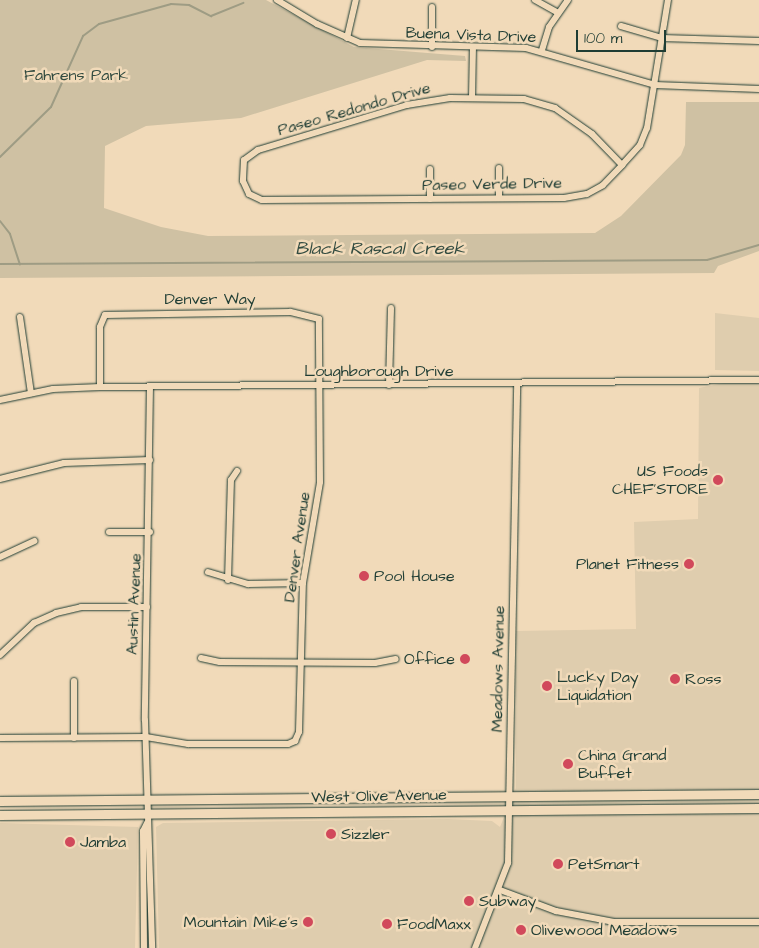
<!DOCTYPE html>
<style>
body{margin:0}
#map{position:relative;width:759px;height:948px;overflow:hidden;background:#f1dab9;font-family:"Architects Daughter",sans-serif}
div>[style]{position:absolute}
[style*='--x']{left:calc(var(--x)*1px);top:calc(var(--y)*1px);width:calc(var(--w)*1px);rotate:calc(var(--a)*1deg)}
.built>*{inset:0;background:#dfcdae}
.green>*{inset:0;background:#cfc1a3}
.stream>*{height:2px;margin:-1px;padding:0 1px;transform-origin:1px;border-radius:1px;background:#9e9c84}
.roads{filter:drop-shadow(0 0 1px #1f3d34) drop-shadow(0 0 1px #1f3d34)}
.street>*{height:6px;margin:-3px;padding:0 3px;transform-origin:3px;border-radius:3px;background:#f1dab9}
.secondary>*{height:9px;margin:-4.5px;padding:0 4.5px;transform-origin:4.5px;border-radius:4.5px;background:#f1dab9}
.dots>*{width:14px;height:14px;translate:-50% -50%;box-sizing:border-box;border:2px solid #f1dab9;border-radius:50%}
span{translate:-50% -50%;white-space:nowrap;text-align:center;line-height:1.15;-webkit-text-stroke:5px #f1dab9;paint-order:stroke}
.street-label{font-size:16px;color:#1f3d34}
.park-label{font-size:16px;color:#314a3f}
.poi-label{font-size:16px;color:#1f3d34}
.right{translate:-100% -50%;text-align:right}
.left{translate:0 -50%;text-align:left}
.water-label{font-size:18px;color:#324b40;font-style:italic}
.scale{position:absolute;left:576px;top:30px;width:90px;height:22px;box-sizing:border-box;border:2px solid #1f3d34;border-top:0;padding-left:6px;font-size:15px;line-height:18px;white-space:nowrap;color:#1f3d34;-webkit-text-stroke:4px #f1dab9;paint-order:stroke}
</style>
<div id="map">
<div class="built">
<div style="clip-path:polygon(715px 313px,759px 318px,759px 371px,715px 370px)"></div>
<div style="clip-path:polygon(759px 376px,759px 948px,159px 948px,156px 827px,163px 823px,448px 819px,492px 821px,500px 827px,516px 788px,516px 631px,636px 629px,634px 522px,698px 519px,699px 388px)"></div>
<div style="clip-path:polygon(0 823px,138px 827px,135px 948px,0 948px)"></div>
</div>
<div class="green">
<div style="clip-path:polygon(0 0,266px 0,354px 47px,465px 56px,466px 61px,427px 60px,241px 118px,146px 126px,105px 146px,104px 208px,161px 227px,208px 236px,595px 233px,621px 216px,681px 155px,685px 145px,686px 102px,759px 102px,759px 251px,718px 266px,714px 273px,0 278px)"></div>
</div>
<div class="stream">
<div style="--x:0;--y:157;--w:71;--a:-44.4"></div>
<div style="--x:51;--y:107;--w:78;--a:-65.7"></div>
<div style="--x:83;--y:36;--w:20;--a:-37"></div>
<div style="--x:99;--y:24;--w:75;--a:-15.5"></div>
<div style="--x:171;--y:4;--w:18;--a:3"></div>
<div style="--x:189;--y:5;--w:25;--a:27"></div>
<div style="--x:211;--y:16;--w:35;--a:-22"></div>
<div style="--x:0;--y:221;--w:16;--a:52"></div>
<div style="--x:10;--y:234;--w:32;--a:72"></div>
<div style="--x:0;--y:264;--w:707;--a:-0.32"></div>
<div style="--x:707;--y:260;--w:54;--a:-16.1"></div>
</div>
<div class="roads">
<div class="street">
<div style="--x:277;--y:0;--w:47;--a:31"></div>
<div style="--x:317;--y:24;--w:47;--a:23.8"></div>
<div style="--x:360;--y:43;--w:166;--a:1.7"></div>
<div style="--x:526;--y:48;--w:134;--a:16"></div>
<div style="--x:655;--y:85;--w:104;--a:2.2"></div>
<div style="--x:535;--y:0;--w:26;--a:29"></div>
<div style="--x:432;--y:7;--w:40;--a:90"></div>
<div style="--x:621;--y:26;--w:43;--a:16.3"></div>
<div style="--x:662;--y:38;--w:97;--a:1.8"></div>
<div style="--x:347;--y:38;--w:39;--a:-77"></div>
<div style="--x:542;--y:50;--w:24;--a:-73"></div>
<div style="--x:549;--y:27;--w:33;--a:-55"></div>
<div style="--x:472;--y:98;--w:51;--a:-88.9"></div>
<div style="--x:622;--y:165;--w:43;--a:-134.1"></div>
<div style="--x:592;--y:134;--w:45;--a:-144.9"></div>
<div style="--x:555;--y:108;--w:32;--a:-164"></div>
<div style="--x:524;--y:99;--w:74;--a:-179.2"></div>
<div style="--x:450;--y:98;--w:44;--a:170.8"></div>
<div style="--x:407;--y:105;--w:156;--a:163.2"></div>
<div style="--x:258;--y:150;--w:17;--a:144"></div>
<div style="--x:244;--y:160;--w:21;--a:93"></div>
<div style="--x:243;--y:181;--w:14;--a:65"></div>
<div style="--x:249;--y:194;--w:14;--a:25"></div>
<div style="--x:262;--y:200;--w:302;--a:-0.4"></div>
<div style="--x:564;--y:198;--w:23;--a:-10"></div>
<div style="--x:587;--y:194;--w:18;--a:-29"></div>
<div style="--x:603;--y:185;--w:28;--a:-46"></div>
<div style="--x:622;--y:165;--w:27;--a:-48"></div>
<div style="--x:640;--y:145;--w:18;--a:-68"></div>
<div style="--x:647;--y:128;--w:130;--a:-80.7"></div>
<div style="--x:499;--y:168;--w:30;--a:90"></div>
<div style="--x:430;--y:169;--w:30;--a:90"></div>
<div style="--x:20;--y:317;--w:77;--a:81.8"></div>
<div style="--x:389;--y:385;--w:77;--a:-88.5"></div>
<div style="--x:150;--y:386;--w:334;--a:90.9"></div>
<div style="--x:145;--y:720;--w:228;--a:88.2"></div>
<div style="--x:0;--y:400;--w:54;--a:-11.7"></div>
<div style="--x:53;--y:389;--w:47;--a:-2.4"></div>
<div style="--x:100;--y:387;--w:659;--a:-0.61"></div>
<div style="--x:0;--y:479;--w:66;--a:-14"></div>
<div style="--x:64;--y:463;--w:86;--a:-2"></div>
<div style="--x:109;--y:532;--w:41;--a:0"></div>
<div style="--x:0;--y:557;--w:38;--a:-25"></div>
<div style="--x:208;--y:572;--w:42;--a:16.7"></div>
<div style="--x:248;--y:584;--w:55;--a:-1"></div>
<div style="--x:228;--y:580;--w:100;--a:-88.3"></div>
<div style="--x:231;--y:480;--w:11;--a:-56"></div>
<div style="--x:0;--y:655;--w:47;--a:-43.3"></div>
<div style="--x:34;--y:623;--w:24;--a:-24"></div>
<div style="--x:56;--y:613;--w:26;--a:-13"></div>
<div style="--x:81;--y:607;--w:66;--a:0"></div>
<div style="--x:201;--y:658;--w:19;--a:12"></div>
<div style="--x:220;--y:662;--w:155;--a:0.4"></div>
<div style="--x:375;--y:663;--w:21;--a:-11"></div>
<div style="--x:74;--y:681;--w:57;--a:90"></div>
<div style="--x:0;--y:738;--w:146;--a:-0.4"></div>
<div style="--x:146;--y:737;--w:43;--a:9.5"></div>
<div style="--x:188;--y:744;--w:100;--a:0"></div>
<div style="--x:288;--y:744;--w:8;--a:-23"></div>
<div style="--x:295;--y:741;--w:10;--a:-66"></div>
<div style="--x:299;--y:732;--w:149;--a:-88.5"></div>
<div style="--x:303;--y:583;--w:102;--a:-80.4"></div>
<div style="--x:320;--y:482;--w:163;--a:-90.4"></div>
<div style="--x:319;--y:319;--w:30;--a:-166"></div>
<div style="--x:290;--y:312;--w:185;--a:179.1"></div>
<div style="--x:105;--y:315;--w:13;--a:113"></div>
<div style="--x:100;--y:327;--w:60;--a:90"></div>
<div style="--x:500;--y:890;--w:60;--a:20.6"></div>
<div style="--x:556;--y:911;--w:59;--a:10.7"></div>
<div style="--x:614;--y:922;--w:145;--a:0"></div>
<div style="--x:144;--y:948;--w:117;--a:-90.5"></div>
<div style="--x:143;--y:831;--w:9;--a:-63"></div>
<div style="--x:475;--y:948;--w:91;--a:-68.8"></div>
<div style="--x:508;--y:863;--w:479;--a:-88.9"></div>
</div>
<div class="secondary">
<div style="--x:0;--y:801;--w:759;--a:-0.53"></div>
<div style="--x:0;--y:815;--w:759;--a:-0.53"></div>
</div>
</div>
<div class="dots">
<div style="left:718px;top:480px;background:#d1495b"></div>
<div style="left:689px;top:564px;background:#d1495b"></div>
<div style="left:364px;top:576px;background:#d1495b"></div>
<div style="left:465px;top:659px;background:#d1495b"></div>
<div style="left:675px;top:679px;background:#d1495b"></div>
<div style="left:547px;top:686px;background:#d1495b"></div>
<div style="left:568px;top:764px;background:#d1495b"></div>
<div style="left:331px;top:834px;background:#d1495b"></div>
<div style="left:70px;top:842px;background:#d1495b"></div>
<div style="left:558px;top:864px;background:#d1495b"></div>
<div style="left:469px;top:901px;background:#d1495b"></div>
<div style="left:308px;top:922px;background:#d1495b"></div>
<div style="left:387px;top:924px;background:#d1495b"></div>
<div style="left:521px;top:930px;background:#d1495b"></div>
</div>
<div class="street-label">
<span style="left:471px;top:35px;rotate:2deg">Buena Vista Drive</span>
<span style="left:354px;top:109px;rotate:-16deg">Paseo Redondo Drive</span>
<span style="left:492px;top:184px;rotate:-1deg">Paseo Verde Drive</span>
<span style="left:210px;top:299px">Denver Way</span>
<span style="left:379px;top:371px">Loughborough Drive</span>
<span style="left:297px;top:547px;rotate:-82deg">Denver Avenue</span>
<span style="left:134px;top:604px;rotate:-88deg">Austin Avenue</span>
<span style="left:498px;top:669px;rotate:-89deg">Meadows Avenue</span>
<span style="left:379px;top:796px;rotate:-1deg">West Olive Avenue</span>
</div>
<div class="park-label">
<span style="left:76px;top:75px">Fahrens Park</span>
</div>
<div class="poi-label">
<span class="right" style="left:708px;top:480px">US Foods<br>CHEF'STORE</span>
<span class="right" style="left:679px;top:564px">Planet Fitness</span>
<span class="left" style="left:374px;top:576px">Pool House</span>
<span class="right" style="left:455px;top:659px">Office</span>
<span class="left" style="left:557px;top:686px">Lucky Day<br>Liquidation</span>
<span class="left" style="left:685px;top:679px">Ross</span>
<span class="left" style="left:578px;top:764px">China Grand<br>Buffet</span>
<span class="left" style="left:341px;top:834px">Sizzler</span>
<span class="left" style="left:80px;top:842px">Jamba</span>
<span class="left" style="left:568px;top:864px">PetSmart</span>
<span class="left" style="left:479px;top:901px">Subway</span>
<span class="right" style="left:298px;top:922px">Mountain Mike's</span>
<span class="left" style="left:397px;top:924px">FoodMaxx</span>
<span class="left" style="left:531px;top:930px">Olivewood Meadows</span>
</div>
<div class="water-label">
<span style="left:380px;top:249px">Black Rascal Creek</span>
</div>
<div class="scale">100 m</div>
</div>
